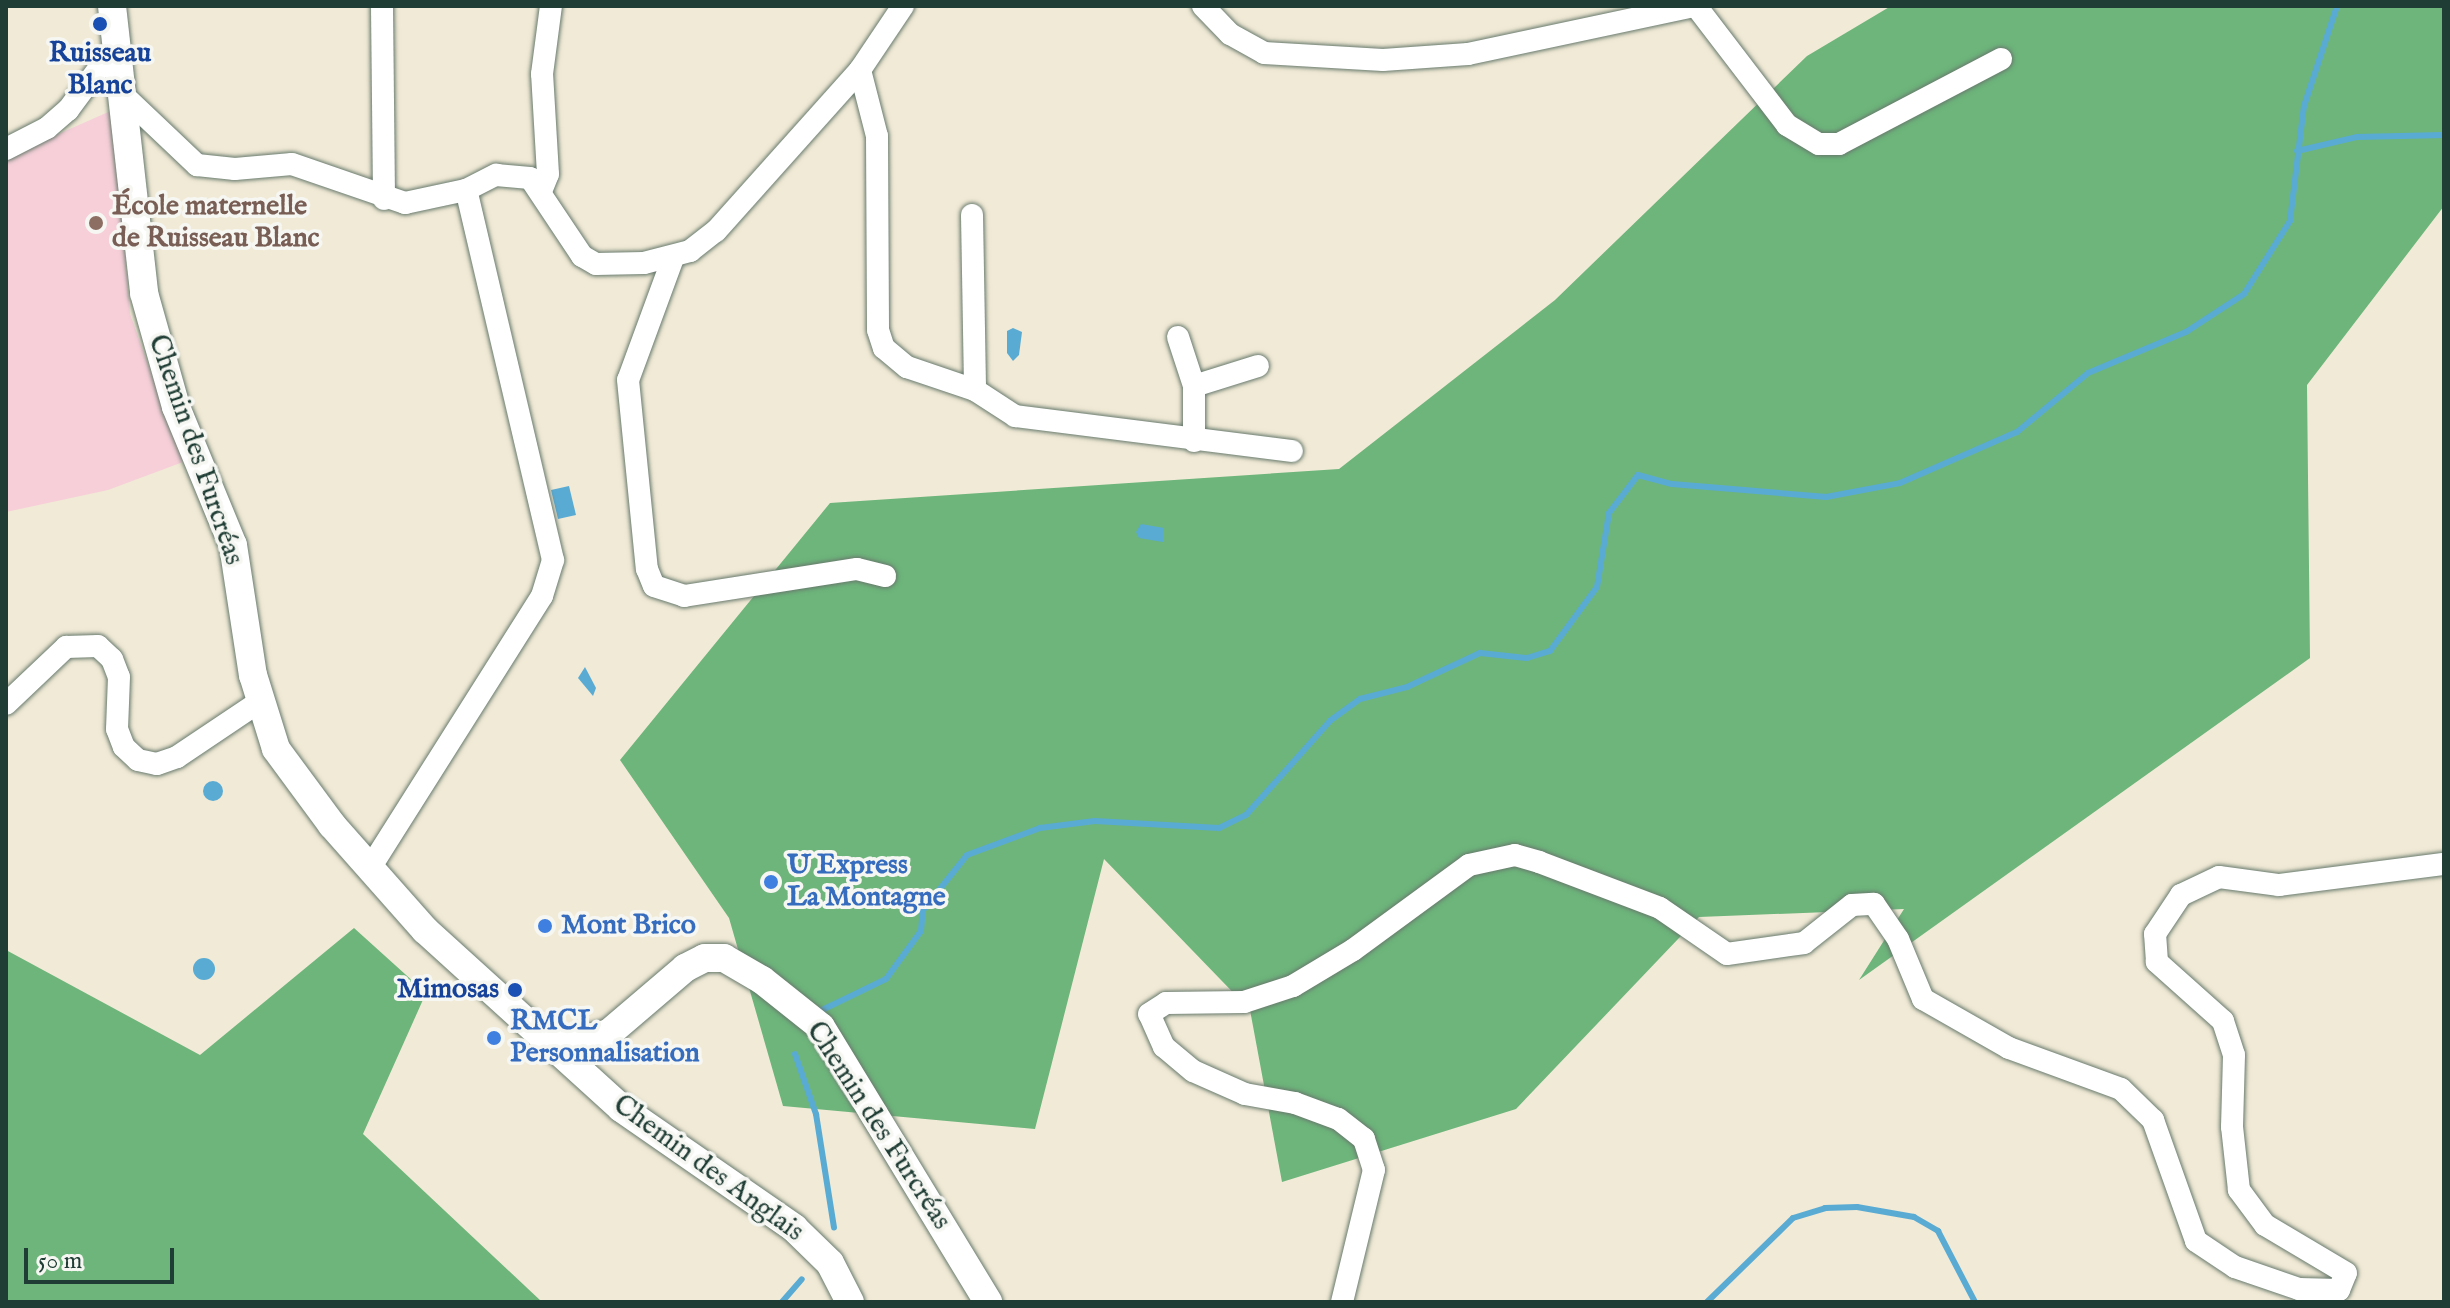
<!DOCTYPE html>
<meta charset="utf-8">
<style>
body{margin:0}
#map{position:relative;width:2450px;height:1308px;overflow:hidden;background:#f1ead6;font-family:"IM FELL English",serif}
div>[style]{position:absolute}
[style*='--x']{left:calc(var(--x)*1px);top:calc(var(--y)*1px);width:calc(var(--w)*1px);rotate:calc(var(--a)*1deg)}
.built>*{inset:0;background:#f6cfd9}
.forest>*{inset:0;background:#6db57b}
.water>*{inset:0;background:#5aabd4}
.round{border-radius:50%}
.stream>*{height:6px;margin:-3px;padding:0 3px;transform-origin:3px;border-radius:3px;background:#5aabd4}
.roads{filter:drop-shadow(0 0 2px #687a6d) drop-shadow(0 0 2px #687a6d)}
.minor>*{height:22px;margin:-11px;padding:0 11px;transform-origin:11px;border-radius:11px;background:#fff}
.tertiary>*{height:28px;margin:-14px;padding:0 14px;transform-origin:14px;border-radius:14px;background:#fff}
.dots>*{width:22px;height:22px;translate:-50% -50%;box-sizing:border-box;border:4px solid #f6f6f2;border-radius:50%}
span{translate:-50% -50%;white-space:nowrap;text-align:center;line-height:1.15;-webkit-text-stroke:7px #f6f6f2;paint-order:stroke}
.transit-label{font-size:28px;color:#164399;font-weight:700}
.right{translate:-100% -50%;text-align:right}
.education-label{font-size:28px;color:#785e54;font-weight:700}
.left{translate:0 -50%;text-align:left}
.street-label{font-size:28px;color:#1f3d34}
.shop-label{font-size:28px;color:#366cbe;font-weight:700}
.frame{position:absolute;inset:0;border:8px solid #1f3d34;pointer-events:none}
.scale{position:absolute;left:24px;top:1248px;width:150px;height:36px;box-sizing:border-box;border:4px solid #1f3d34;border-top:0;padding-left:10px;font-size:24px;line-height:28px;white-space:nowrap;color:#1f3d34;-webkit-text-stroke:6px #f6f6f2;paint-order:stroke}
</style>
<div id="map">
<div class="built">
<div style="clip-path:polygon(113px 110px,130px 314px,183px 462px,108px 490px,6px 512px,6px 157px)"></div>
</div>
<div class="forest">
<div style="clip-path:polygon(1891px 6px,2444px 6px,2444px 206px,2307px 385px,2310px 658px,1859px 980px,1904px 909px,1699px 917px,1516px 1109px,1282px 1182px,1250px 1010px,1104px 859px,1035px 1129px,783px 1106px,729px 918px,620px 760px,830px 503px,1339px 469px,1555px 300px,1807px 56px)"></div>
<div style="clip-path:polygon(354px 928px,426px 993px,363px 1134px,542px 1302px,6px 1302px,6px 950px,200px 1055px)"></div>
</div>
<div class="water">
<div style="clip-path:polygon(1013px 328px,1022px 332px,1019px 355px,1013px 361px,1007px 353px,1007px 331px)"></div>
<div style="clip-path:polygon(569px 486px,576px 515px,558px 519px,551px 490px)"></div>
<div style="clip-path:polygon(1141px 524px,1164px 528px,1163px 542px,1139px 538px,1136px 532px)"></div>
<div style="clip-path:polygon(585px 667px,596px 688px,593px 696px,578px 678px)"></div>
<div class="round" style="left:203px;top:781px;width:20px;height:20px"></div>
<div class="round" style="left:193px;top:958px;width:22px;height:22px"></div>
</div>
<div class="stream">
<div style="--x:2297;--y:151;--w:62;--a:-13.1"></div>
<div style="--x:2357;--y:137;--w:87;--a:-1.3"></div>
<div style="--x:820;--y:1011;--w:73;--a:-25.9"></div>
<div style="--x:886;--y:979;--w:59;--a:-53.9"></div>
<div style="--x:921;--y:931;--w:21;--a:-85"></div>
<div style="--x:923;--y:910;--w:70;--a:-51.3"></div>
<div style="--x:967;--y:855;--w:78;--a:-20.3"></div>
<div style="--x:1040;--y:828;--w:55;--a:-7.3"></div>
<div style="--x:1095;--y:821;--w:124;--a:3.2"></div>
<div style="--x:1219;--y:828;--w:30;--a:-26"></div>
<div style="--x:1246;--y:815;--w:127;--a:-48.2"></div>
<div style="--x:1331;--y:720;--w:36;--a:-36"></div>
<div style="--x:1360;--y:699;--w:49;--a:-14.3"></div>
<div style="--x:1407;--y:687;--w:81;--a:-25"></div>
<div style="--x:1480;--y:653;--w:47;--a:6.1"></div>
<div style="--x:1527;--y:658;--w:24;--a:-17"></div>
<div style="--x:1550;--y:651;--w:79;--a:-53.7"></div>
<div style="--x:1597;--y:587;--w:75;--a:-80.8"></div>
<div style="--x:1609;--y:513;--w:48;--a:-52.7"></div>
<div style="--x:1638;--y:475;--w:35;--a:15"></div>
<div style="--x:1672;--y:484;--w:155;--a:4.8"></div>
<div style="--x:1826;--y:497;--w:75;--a:-10.7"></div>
<div style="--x:1900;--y:483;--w:128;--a:-23.6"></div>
<div style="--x:2017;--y:432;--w:92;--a:-39.7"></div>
<div style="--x:2088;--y:373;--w:106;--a:-22.7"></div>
<div style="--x:2186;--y:332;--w:69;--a:-33.2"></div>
<div style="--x:2244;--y:294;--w:86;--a:-57.8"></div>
<div style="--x:2290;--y:221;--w:116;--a:-83.1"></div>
<div style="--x:2304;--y:106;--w:105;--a:-71.7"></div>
<div style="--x:795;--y:1054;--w:64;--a:70.7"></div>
<div style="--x:816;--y:1114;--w:115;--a:81"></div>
<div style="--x:782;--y:1302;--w:30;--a:-49"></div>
<div style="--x:1707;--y:1302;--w:120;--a:-44.3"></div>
<div style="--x:1793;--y:1218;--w:34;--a:-17"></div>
<div style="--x:1825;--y:1208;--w:32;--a:-2"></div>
<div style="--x:1857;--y:1207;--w:58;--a:10"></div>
<div style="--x:1914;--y:1217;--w:28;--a:30"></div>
<div style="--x:1938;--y:1231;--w:80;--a:62.5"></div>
</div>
<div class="roads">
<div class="minor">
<div style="--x:382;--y:6;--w:193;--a:89.4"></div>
<div style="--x:1203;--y:6;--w:39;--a:46"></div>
<div style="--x:1230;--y:34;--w:39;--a:29"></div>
<div style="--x:1264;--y:53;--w:119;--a:3.4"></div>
<div style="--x:1383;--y:60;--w:85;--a:-4"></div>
<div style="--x:1468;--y:54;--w:231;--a:-12"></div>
<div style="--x:1696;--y:6;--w:150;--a:52.6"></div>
<div style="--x:1787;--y:125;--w:37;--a:31"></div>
<div style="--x:1819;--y:144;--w:20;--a:0"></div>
<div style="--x:1839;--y:144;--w:183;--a:-27.7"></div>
<div style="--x:860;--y:70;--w:68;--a:75.6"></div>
<div style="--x:877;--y:136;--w:194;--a:89.7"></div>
<div style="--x:878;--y:330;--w:19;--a:72"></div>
<div style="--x:884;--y:348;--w:30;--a:40"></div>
<div style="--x:907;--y:367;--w:72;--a:18.7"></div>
<div style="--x:975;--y:390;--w:48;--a:33"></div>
<div style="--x:1015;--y:416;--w:279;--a:7.2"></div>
<div style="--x:121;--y:93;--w:105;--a:43.5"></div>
<div style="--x:197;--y:165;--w:38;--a:6"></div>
<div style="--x:235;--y:169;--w:57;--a:-5"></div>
<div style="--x:292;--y:164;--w:120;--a:19"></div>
<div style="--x:405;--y:203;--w:62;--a:-12"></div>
<div style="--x:466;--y:190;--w:34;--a:-27"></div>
<div style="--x:496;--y:175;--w:34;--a:5"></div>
<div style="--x:530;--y:178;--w:94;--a:56.3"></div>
<div style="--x:582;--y:256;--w:16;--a:30"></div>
<div style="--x:596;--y:264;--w:48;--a:-1.2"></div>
<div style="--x:644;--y:263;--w:48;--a:-14.6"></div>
<div style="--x:690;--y:251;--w:33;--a:-38"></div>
<div style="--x:716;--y:231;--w:216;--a:-48.2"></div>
<div style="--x:860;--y:70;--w:77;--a:-56.1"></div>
<div style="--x:6;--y:149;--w:46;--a:-27.1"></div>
<div style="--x:47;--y:128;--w:28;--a:-41"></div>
<div style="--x:68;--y:110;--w:57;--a:-53.5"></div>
<div style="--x:102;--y:64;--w:16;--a:-15"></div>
<div style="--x:542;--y:189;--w:16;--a:-68"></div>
<div style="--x:548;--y:174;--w:100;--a:-93.4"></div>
<div style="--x:542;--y:74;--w:69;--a:-82.5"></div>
<div style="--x:972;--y:215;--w:175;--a:89"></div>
<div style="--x:673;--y:258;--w:130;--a:110.2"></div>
<div style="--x:628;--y:380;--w:190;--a:84.3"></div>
<div style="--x:647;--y:569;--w:18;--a:68"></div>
<div style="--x:654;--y:586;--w:32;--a:18"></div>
<div style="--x:684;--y:596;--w:175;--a:-8.9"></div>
<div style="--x:857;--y:569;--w:29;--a:14"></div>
<div style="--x:1178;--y:337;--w:52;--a:71.9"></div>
<div style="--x:1194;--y:386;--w:55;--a:90"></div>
<div style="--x:1194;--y:386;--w:67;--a:-17.4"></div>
<div style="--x:6;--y:704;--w:83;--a:-43.5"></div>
<div style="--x:66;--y:647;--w:32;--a:-2"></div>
<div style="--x:98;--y:646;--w:19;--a:43"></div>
<div style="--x:112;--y:659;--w:19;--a:69"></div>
<div style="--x:119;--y:677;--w:52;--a:92.2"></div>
<div style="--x:117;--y:729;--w:19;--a:69"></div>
<div style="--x:124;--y:747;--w:19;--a:43"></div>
<div style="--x:138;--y:760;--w:19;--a:12"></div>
<div style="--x:157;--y:764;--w:21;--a:-19"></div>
<div style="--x:177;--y:757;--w:99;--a:-33.9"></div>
<div style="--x:370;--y:868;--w:322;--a:-57.7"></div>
<div style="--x:542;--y:596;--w:38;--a:-73"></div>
<div style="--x:553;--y:560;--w:380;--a:-103.2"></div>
<div style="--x:1342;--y:1302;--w:136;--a:-76.4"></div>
<div style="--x:1374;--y:1170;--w:33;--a:-108"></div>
<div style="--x:1364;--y:1139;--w:33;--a:-142"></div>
<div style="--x:1338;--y:1119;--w:46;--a:-159.6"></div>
<div style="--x:1295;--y:1103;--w:51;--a:-169.8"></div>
<div style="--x:1245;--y:1094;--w:57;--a:-156.1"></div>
<div style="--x:1193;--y:1071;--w:38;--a:-140"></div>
<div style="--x:1164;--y:1047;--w:36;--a:-114"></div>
<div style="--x:1149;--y:1014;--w:20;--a:-33"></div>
<div style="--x:1166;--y:1003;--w:78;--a:-0.7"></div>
<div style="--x:1244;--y:1002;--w:52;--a:-18.1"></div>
<div style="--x:1293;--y:986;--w:70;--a:-31"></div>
<div style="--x:1353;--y:950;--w:144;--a:-36.2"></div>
<div style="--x:1469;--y:865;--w:47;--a:-12.3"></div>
<div style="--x:1515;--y:855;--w:25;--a:16"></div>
<div style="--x:1539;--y:862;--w:129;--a:20.8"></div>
<div style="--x:1660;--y:908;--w:81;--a:34.5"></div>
<div style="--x:1727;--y:954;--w:78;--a:-8.1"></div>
<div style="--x:1804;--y:943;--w:61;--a:-38.4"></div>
<div style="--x:1852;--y:905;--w:22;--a:-3"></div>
<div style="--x:1874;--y:904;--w:42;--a:55.6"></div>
<div style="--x:1898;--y:939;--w:65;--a:67.4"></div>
<div style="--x:1923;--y:999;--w:99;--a:29.7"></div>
<div style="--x:2009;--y:1048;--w:119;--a:20.1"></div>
<div style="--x:2121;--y:1089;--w:45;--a:44.1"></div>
<div style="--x:2153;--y:1120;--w:128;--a:70.4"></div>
<div style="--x:2196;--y:1241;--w:47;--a:33.7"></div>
<div style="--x:2235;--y:1267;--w:68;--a:19"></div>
<div style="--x:2299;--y:1289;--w:40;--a:1.4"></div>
<div style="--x:2339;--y:1290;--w:18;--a:-68"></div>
<div style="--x:2346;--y:1273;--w:94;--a:-149.3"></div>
<div style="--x:2265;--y:1225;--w:44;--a:-126.6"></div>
<div style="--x:2239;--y:1190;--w:63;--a:-96.3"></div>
<div style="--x:2232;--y:1127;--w:72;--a:-88.4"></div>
<div style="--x:2234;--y:1055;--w:36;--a:-108"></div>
<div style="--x:2223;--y:1021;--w:89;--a:-138.2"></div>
<div style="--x:2157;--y:962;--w:28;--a:-94"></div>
<div style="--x:2155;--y:934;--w:47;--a:-56.3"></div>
<div style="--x:2181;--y:895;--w:42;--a:-25.3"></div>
<div style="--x:2219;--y:877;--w:61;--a:7.6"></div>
<div style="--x:2279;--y:885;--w:166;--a:-7.3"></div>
</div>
<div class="tertiary">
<div style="--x:112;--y:6;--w:289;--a:83.6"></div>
<div style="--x:144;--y:293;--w:118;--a:74.3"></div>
<div style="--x:176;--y:407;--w:149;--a:67.6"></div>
<div style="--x:233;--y:545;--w:132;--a:81.3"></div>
<div style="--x:253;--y:675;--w:77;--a:72.7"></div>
<div style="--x:276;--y:749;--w:94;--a:53.6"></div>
<div style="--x:332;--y:825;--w:140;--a:48.5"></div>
<div style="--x:425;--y:930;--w:265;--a:42.2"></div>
<div style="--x:621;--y:1108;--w:211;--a:34.7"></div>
<div style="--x:794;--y:1228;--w:50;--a:44.2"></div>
<div style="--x:830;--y:1263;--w:44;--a:62.9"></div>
<div style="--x:553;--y:1047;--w:58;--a:-14"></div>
<div style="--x:609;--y:1033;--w:100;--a:-40.5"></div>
<div style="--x:685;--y:968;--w:22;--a:-27"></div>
<div style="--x:705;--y:958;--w:19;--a:0"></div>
<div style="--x:724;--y:958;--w:44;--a:30.1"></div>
<div style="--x:762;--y:980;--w:75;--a:38.5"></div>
<div style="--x:821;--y:1027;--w:322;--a:58.7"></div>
</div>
</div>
<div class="dots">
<div style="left:100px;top:24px;background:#1a4fb4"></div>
<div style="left:96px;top:223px;background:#8d6e63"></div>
<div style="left:771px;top:882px;background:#3f7fe0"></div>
<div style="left:545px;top:926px;background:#3f7fe0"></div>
<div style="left:515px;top:990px;background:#1a4fb4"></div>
<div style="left:494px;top:1038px;background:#3f7fe0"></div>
</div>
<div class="transit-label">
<span style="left:100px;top:70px">Ruisseau<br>Blanc</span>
<span class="right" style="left:499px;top:990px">Mimosas</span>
</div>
<div class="education-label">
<span class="left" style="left:112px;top:223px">École maternelle<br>de Ruisseau Blanc</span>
</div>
<div class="street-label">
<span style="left:195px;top:450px;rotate:71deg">Chemin des Furcréas</span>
<span style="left:878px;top:1126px;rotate:57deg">Chemin des Furcréas</span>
<span style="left:708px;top:1169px;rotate:36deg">Chemin des Anglais</span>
</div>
<div class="shop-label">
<span class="left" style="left:787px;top:882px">U Express<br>La Montagne</span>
<span class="left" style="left:561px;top:926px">Mont Brico</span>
<span class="left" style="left:510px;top:1038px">RMCL<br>Personnalisation</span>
</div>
<div class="frame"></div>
<div class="scale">50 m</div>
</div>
